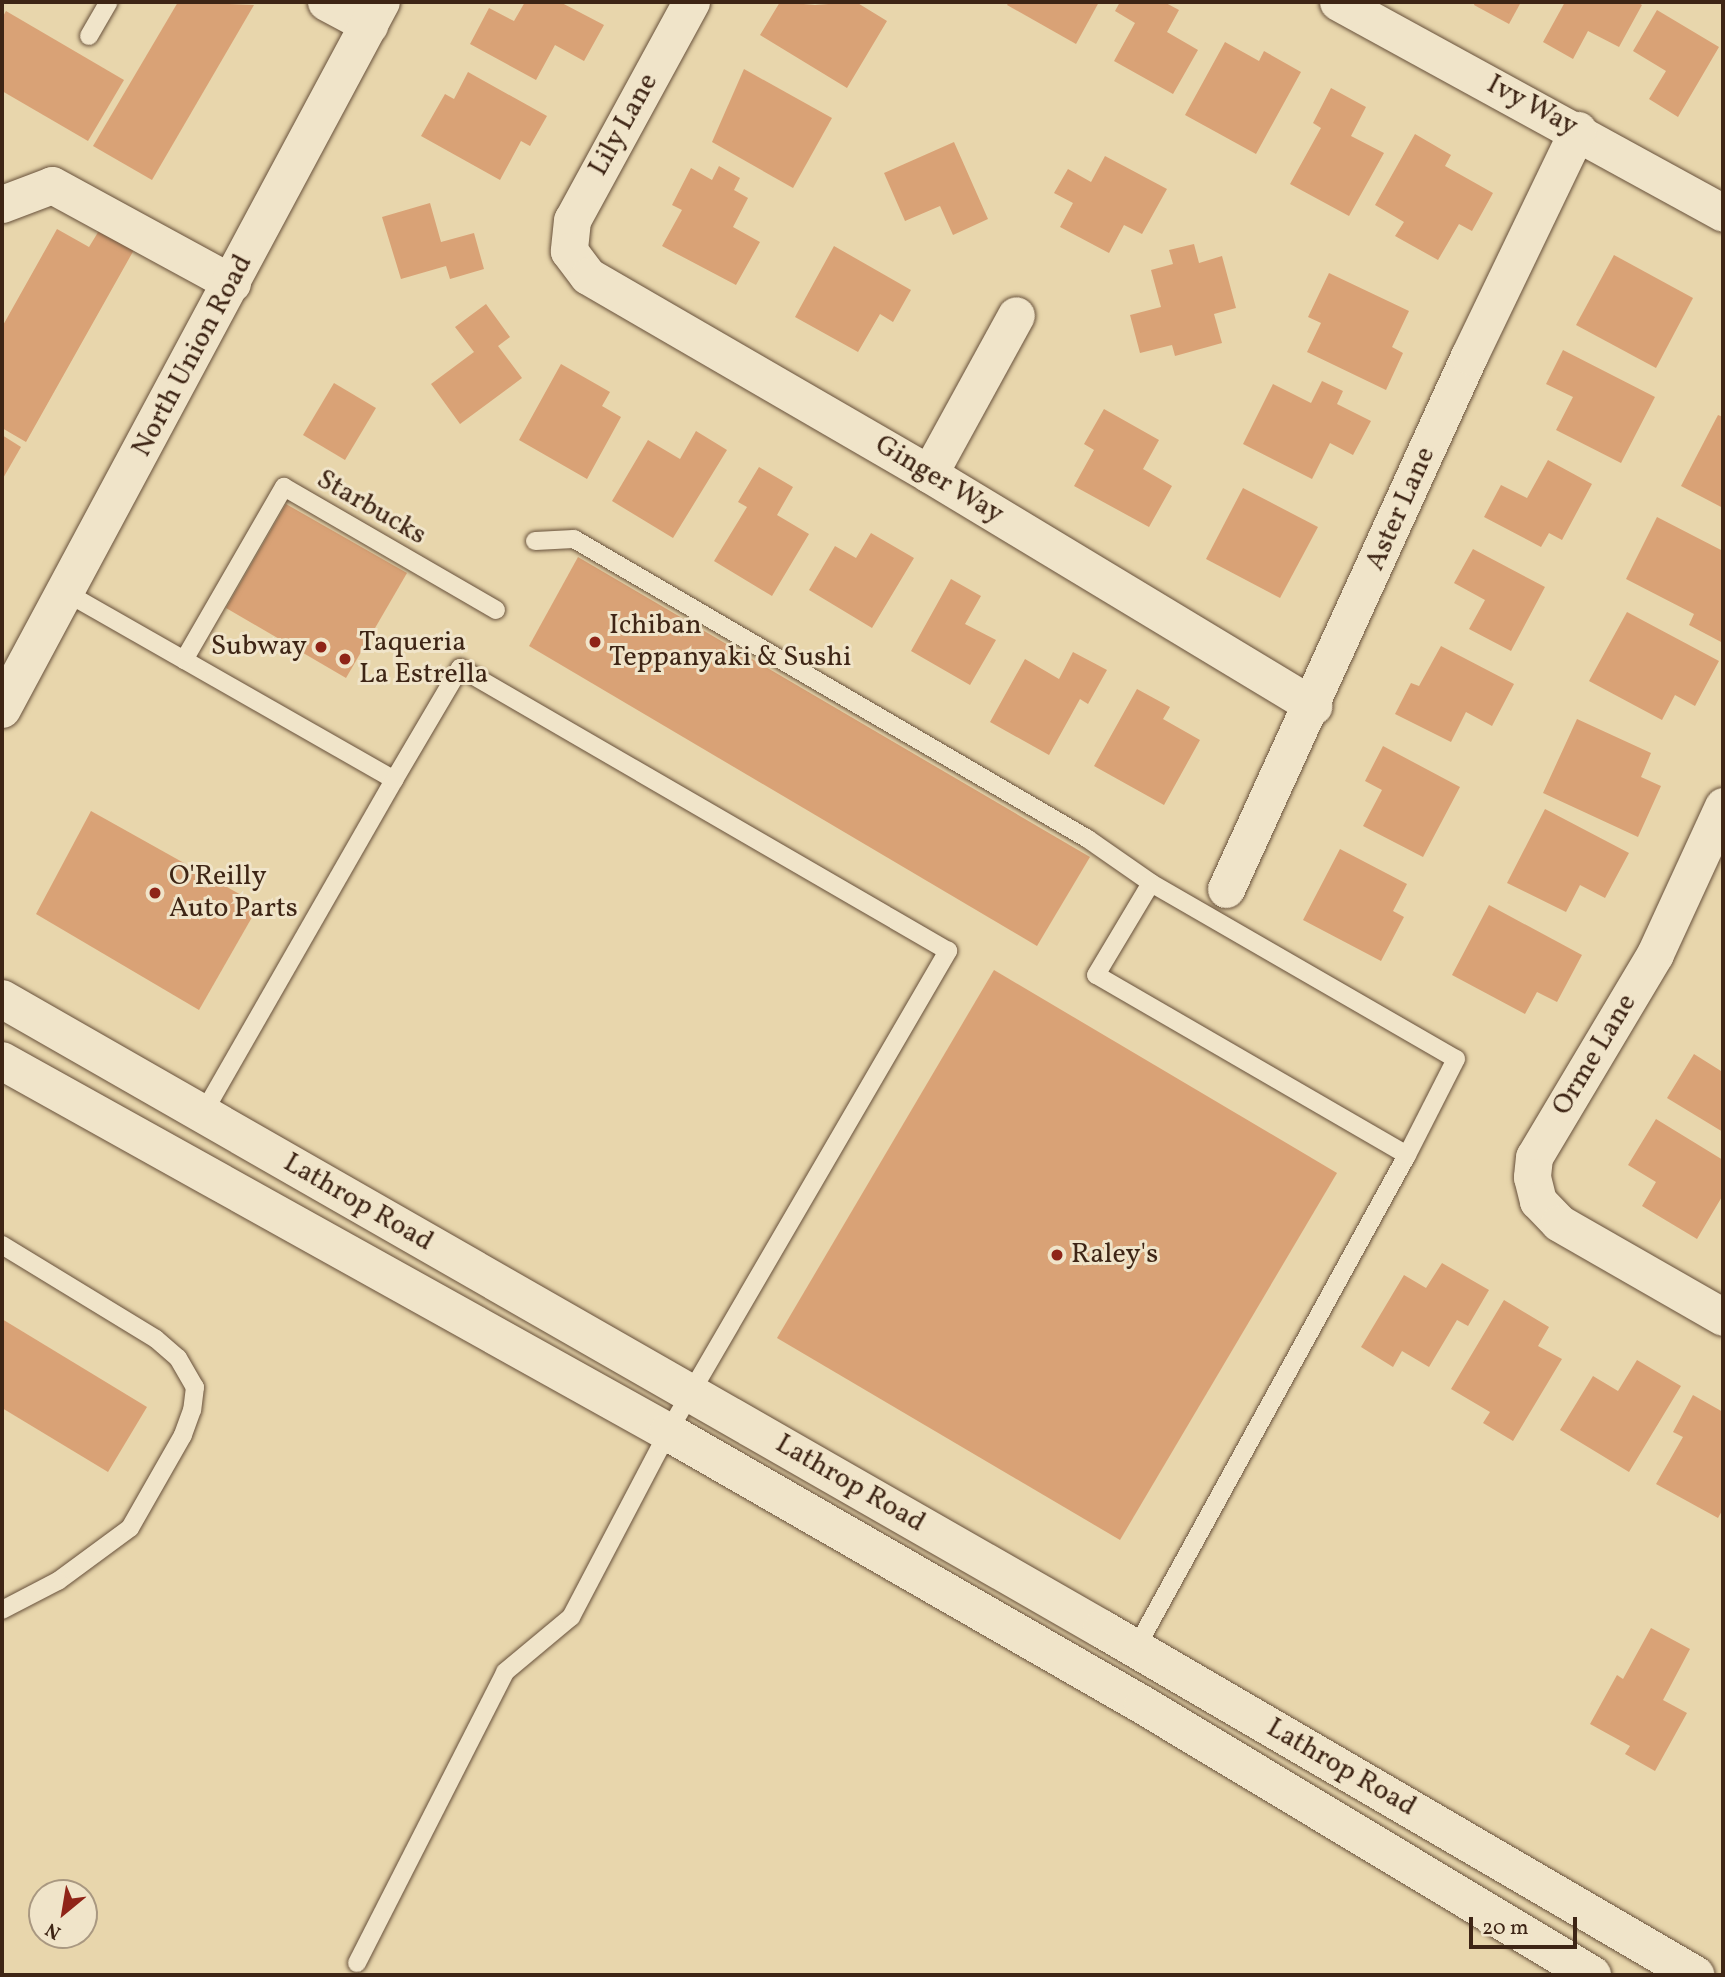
<!DOCTYPE html>
<style>
body{margin:0}
#map{position:relative;width:1725px;height:1977px;overflow:hidden;background:#e8d6ac;font-family:Vollkorn,serif}
div>[style]{position:absolute}
[style*='--x']{left:calc(var(--x)*1px);top:calc(var(--y)*1px);width:calc(var(--w)*1px);rotate:calc(var(--a)*1deg)}
.building>*{inset:0;background:#d9a276}
.roads{filter:drop-shadow(0 0 2px #68513b) drop-shadow(0 0 2px #68513b)}
.service>*{height:18px;margin:-9px;padding:0 9px;transform-origin:9px;border-radius:9px;background:#f0e4c9}
.minor>*{height:37px;margin:-18.5px;padding:0 18.5px;transform-origin:18.5px;border-radius:18.5px;background:#f0e4c9}
.tertiary>*{height:38px;margin:-19px;padding:0 19px;transform-origin:19px;border-radius:19px;background:#f0e4c9}
.secondary>*{height:38px;margin:-19px;padding:0 19px;transform-origin:19px;border-radius:19px;background:#f0e4c9}
.dots>*{width:19px;height:19px;translate:-50% -50%;box-sizing:border-box;border:4px solid #f0e4c9;border-radius:50%}
span{translate:-50% -50%;white-space:nowrap;text-align:center;line-height:1.15;-webkit-text-stroke:6px #f0e4c9;paint-order:stroke}
.street-label{font-size:28px;color:#3e2515}
.poi-label{font-size:28px;color:#3e2515}
.left{translate:0 -50%;text-align:left}
.right{translate:-100% -50%;text-align:right}
.frame{position:absolute;inset:0;border:4px solid #3e2515;pointer-events:none}
.north{position:absolute;left:28px;top:1879px;width:70px;height:70px;box-sizing:border-box;background:#f0e4c9;border:2px solid #a99881;border-radius:50%;rotate:210deg;font-size:19px;font-weight:700;line-height:28px;text-align:center;color:#3e2515}
.north::after{content:'';display:block;margin:auto;width:24px;height:32px;background:#8f2418;clip-path:polygon(50% 0,100% 100%,50% 72%,0 100%)}
.scale{position:absolute;left:1469px;top:1917px;width:108px;height:32px;box-sizing:border-box;border:4px solid #3e2515;border-top:0;padding-left:9px;font-size:21px;line-height:24px;white-space:nowrap;color:#3e2515;-webkit-text-stroke:5px #f0e4c9;paint-order:stroke}
</style>
<div id="map">
<div class="building">
<div style="clip-path:polygon(178px 2px,254px 5px,152px 180px,93px 146px)"></div>
<div style="clip-path:polygon(525px 2px,560px 2px,604px 25px,584px 61px,555px 45px,536px 80px,470px 44px,489px 8px,514px 21px)"></div>
<div style="clip-path:polygon(780px 2px,815px 5px,856px 2px,887px 21px,847px 88px,760px 35px)"></div>
<div style="clip-path:polygon(1009px 2px,1099px 2px,1076px 44px,1007px 5px)"></div>
<div style="clip-path:polygon(1120px 2px,1164px 2px,1179px 10px,1167px 32px,1198px 50px,1173px 94px,1114px 61px,1135px 23px,1115px 11px)"></div>
<div style="clip-path:polygon(1475px 2px,1521px 2px,1509px 24px,1474px 5px)"></div>
<div style="clip-path:polygon(1565px 2px,1637px 2px,1642px 5px,1619px 47px,1588px 31px,1573px 59px,1543px 42px)"></div>
<div style="clip-path:polygon(1657px 10px,1719px 47px,1678px 117px,1649px 99px,1666px 71px,1633px 51px)"></div>
<div style="clip-path:polygon(6px 11px,124px 80px,88px 141px,2px 91px,2px 18px)"></div>
<div style="clip-path:polygon(1225px 42px,1259px 61px,1264px 51px,1301px 72px,1256px 154px,1185px 115px)"></div>
<div style="clip-path:polygon(744px 69px,832px 118px,793px 188px,712px 142px)"></div>
<div style="clip-path:polygon(468px 72px,547px 116px,530px 146px,521px 141px,500px 180px,421px 136px,445px 94px,454px 99px)"></div>
<div style="clip-path:polygon(1331px 88px,1366px 107px,1351px 136px,1384px 153px,1349px 216px,1290px 184px,1321px 128px,1313px 123px)"></div>
<div style="clip-path:polygon(1415px 134px,1451px 155px,1445px 166px,1493px 193px,1472px 231px,1459px 224px,1438px 260px,1395px 236px,1404px 222px,1375px 205px)"></div>
<div style="clip-path:polygon(954px 142px,988px 219px,953px 235px,940px 206px,905px 221px,884px 173px)"></div>
<div style="clip-path:polygon(1105px 156px,1167px 189px,1142px 234px,1124px 225px,1109px 253px,1060px 227px,1073px 203px,1054px 193px,1068px 169px,1091px 182px)"></div>
<div style="clip-path:polygon(719px 166px,740px 178px,734px 190px,748px 198px,733px 227px,760px 242px,736px 285px,662px 246px,682px 210px,672px 205px,691px 168px,712px 180px)"></div>
<div style="clip-path:polygon(430px 203px,441px 242px,474px 233px,484px 269px,450px 279px,446px 266px,401px 279px,382px 217px)"></div>
<div style="clip-path:polygon(57px 229px,89px 247px,100px 229px,135px 248px,26px 442px,2px 428px,2px 327px)"></div>
<div style="clip-path:polygon(1194px 244px,1199px 263px,1222px 256px,1236px 308px,1214px 314px,1222px 343px,1175px 356px,1172px 345px,1140px 353px,1130px 315px,1161px 307px,1151px 270px,1173px 264px,1169px 250px)"></div>
<div style="clip-path:polygon(834px 246px,911px 290px,893px 322px,880px 314px,858px 352px,795px 317px)"></div>
<div style="clip-path:polygon(1614px 255px,1693px 298px,1656px 368px,1576px 325px)"></div>
<div style="clip-path:polygon(1329px 273px,1409px 311px,1392px 347px,1403px 353px,1386px 390px,1307px 352px,1321px 323px,1308px 317px)"></div>
<div style="clip-path:polygon(486px 304px,510px 337px,498px 346px,522px 378px,460px 424px,431px 384px,474px 352px,455px 327px)"></div>
<div style="clip-path:polygon(1563px 350px,1655px 397px,1621px 463px,1556px 430px,1573px 397px,1546px 384px)"></div>
<div style="clip-path:polygon(561px 364px,610px 392px,602px 406px,621px 417px,587px 479px,519px 440px)"></div>
<div style="clip-path:polygon(1322px 381px,1343px 391px,1337px 404px,1371px 421px,1353px 455px,1330px 443px,1312px 479px,1243px 444px,1273px 384px,1311px 403px)"></div>
<div style="clip-path:polygon(334px 383px,376px 408px,345px 460px,303px 435px)"></div>
<div style="clip-path:polygon(1104px 409px,1159px 440px,1143px 469px,1172px 486px,1149px 527px,1074px 486px,1094px 450px,1084px 444px)"></div>
<div style="clip-path:polygon(1718px 415px,1723px 417px,1723px 508px,1681px 486px)"></div>
<div style="clip-path:polygon(696px 431px,727px 450px,673px 538px,612px 501px,648px 440px,680px 459px)"></div>
<div style="clip-path:polygon(2px 435px,21px 447px,2px 480px)"></div>
<div style="clip-path:polygon(1548px 460px,1592px 484px,1562px 540px,1549px 533px,1541px 547px,1484px 517px,1501px 485px,1527px 498px)"></div>
<div style="clip-path:polygon(759px 467px,793px 487px,777px 515px,809px 534px,772px 596px,714px 561px,747px 507px,738px 502px)"></div>
<div style="clip-path:polygon(1243px 488px,1318px 527px,1280px 598px,1206px 559px)"></div>
<div style="clip-path:polygon(286px 504px,407px 573px,346px 678px,226px 608px)"></div>
<div style="clip-path:polygon(1657px 517px,1723px 551px,1723px 643px,1689px 625px,1694px 614px,1626px 579px)"></div>
<div style="clip-path:polygon(871px 533px,914px 558px,872px 628px,809px 590px,835px 546px,856px 558px)"></div>
<div style="clip-path:polygon(1473px 549px,1545px 587px,1511px 651px,1469px 629px,1485px 600px,1454px 583px)"></div>
<div style="clip-path:polygon(578px 557px,1090px 857px,1037px 946px,529px 646px)"></div>
<div style="clip-path:polygon(951px 579px,981px 596px,965px 624px,996px 640px,970px 685px,911px 651px)"></div>
<div style="clip-path:polygon(1627px 612px,1719px 661px,1695px 706px,1675px 695px,1662px 720px,1589px 681px)"></div>
<div style="clip-path:polygon(1441px 646px,1514px 684px,1492px 726px,1466px 712px,1451px 742px,1395px 714px,1411px 683px,1419px 686px)"></div>
<div style="clip-path:polygon(1073px 652px,1107px 670px,1088px 704px,1080px 699px,1049px 755px,990px 722px,1025px 659px,1059px 679px)"></div>
<div style="clip-path:polygon(1137px 689px,1170px 707px,1163px 719px,1200px 740px,1164px 805px,1094px 766px)"></div>
<div style="clip-path:polygon(1577px 719px,1651px 753px,1641px 777px,1661px 786px,1638px 837px,1543px 793px)"></div>
<div style="clip-path:polygon(1383px 746px,1460px 787px,1423px 857px,1363px 826px,1382px 790px,1365px 781px)"></div>
<div style="clip-path:polygon(1545px 809px,1629px 853px,1605px 898px,1580px 885px,1566px 912px,1507px 883px)"></div>
<div style="clip-path:polygon(91px 811px,259px 905px,199px 1010px,36px 914px)"></div>
<div style="clip-path:polygon(1340px 849px,1407px 884px,1393px 911px,1404px 917px,1381px 961px,1303px 920px)"></div>
<div style="clip-path:polygon(1489px 905px,1582px 955px,1557px 1002px,1537px 992px,1525px 1014px,1452px 975px)"></div>
<div style="clip-path:polygon(994px 970px,1337px 1173px,1120px 1540px,777px 1338px)"></div>
<div style="clip-path:polygon(1694px 1054px,1721px 1071px,1723px 1067px,1723px 1132px,1667px 1098px)"></div>
<div style="clip-path:polygon(1656px 1119px,1723px 1160px,1723px 1195px,1697px 1239px,1642px 1206px,1656px 1182px,1628px 1165px)"></div>
<div style="clip-path:polygon(1442px 1263px,1489px 1290px,1468px 1326px,1457px 1320px,1429px 1367px,1402px 1351px,1393px 1367px,1361px 1347px,1404px 1275px,1426px 1288px)"></div>
<div style="clip-path:polygon(1504px 1300px,1549px 1327px,1538px 1346px,1562px 1359px,1513px 1441px,1483px 1423px,1490px 1412px,1451px 1389px)"></div>
<div style="clip-path:polygon(2px 1319px,147px 1407px,108px 1472px,2px 1408px)"></div>
<div style="clip-path:polygon(1637px 1360px,1681px 1386px,1629px 1472px,1560px 1430px,1593px 1376px,1618px 1391px)"></div>
<div style="clip-path:polygon(1693px 1395px,1723px 1412px,1723px 1509px,1718px 1518px,1656px 1484px,1683px 1437px,1673px 1432px)"></div>
<div style="clip-path:polygon(1651px 1628px,1690px 1649px,1663px 1700px,1687px 1713px,1655px 1771px,1625px 1754px,1630px 1746px,1590px 1724px,1617px 1675px,1623px 1679px)"></div>
</div>
<div class="roads">
<div class="service">
<div style="--x:89;--y:36;--w:39;--a:-60"></div>
<div style="--x:535;--y:541;--w:39;--a:-3"></div>
<div style="--x:574;--y:539;--w:595;--a:30.27"></div>
<div style="--x:1088;--y:839;--w:77;--a:34.9"></div>
<div style="--x:65;--y:592;--w:379;--a:29.7"></div>
<div style="--x:394;--y:780;--w:385;--a:119.8"></div>
<div style="--x:184;--y:660;--w:200;--a:-60"></div>
<div style="--x:284;--y:487;--w:245;--a:30.1"></div>
<div style="--x:2;--y:1245;--w:180;--a:31.4"></div>
<div style="--x:156;--y:1339;--w:29;--a:41"></div>
<div style="--x:178;--y:1358;--w:34;--a:60"></div>
<div style="--x:195;--y:1387;--w:23;--a:97"></div>
<div style="--x:192;--y:1410;--w:27;--a:110"></div>
<div style="--x:183;--y:1435;--w:107;--a:119.7"></div>
<div style="--x:130;--y:1528;--w:89;--a:143.6"></div>
<div style="--x:58;--y:1581;--w:63;--a:152.6"></div>
<div style="--x:1136;--y:1648;--w:563;--a:-61.2"></div>
<div style="--x:1407;--y:1155;--w:359;--a:-149.9"></div>
<div style="--x:1096;--y:975;--w:107;--a:-59.1"></div>
<div style="--x:1151;--y:883;--w:352;--a:30"></div>
<div style="--x:1456;--y:1059;--w:108;--a:117"></div>
<div style="--x:357;--y:1963;--w:326;--a:-63"></div>
<div style="--x:505;--y:1672;--w:86;--a:-39.8"></div>
<div style="--x:571;--y:1617;--w:209;--a:-62.3"></div>
<div style="--x:668;--y:1432;--w:557;--a:-59.8"></div>
<div style="--x:948;--y:951;--w:564;--a:-149.89"></div>
<div style="--x:460;--y:668;--w:130;--a:120.5"></div>
</div>
<div class="minor">
<div style="--x:326;--y:2;--w:49;--a:28.1"></div>
<div style="--x:691;--y:2;--w:248;--a:118.6"></div>
<div style="--x:572;--y:220;--w:31;--a:96"></div>
<div style="--x:569;--y:251;--w:31;--a:53"></div>
<div style="--x:588;--y:276;--w:394;--a:30.1"></div>
<div style="--x:929;--y:474;--w:449;--a:31.1"></div>
<div style="--x:1338;--y:2;--w:439;--a:28.7"></div>
<div style="--x:2;--y:204;--w:53;--a:-20.8"></div>
<div style="--x:52;--y:185;--w:205;--a:28.6"></div>
<div style="--x:929;--y:474;--w:181;--a:-61.3"></div>
<div style="--x:1723;--y:806;--w:163;--a:114.7"></div>
<div style="--x:1655;--y:954;--w:236;--a:120.8"></div>
<div style="--x:1534;--y:1157;--w:20;--a:96"></div>
<div style="--x:1532;--y:1177;--w:25;--a:76"></div>
<div style="--x:1538;--y:1201;--w:30;--a:46"></div>
<div style="--x:1559;--y:1223;--w:189;--a:29.8"></div>
<div style="--x:1226;--y:889;--w:586;--a:-65.49"></div>
<div style="--x:1469;--y:356;--w:251;--a:-64.3"></div>
</div>
<div class="tertiary">
<div style="--x:2;--y:709;--w:802;--a:-61.81"></div>
</div>
<div class="secondary">
<div style="--x:2;--y:999;--w:1268;--a:29.8"></div>
<div style="--x:1102;--y:1629;--w:687;--a:30.26"></div>
<div style="--x:2;--y:1061;--w:762;--a:29.12"></div>
<div style="--x:668;--y:1432;--w:548;--a:29.89"></div>
<div style="--x:1143;--y:1705;--w:524;--a:31.02"></div>
</div>
</div>
<div class="dots">
<div style="left:595px;top:642px;background:#8f2418"></div>
<div style="left:321px;top:647px;background:#8f2418"></div>
<div style="left:345px;top:659px;background:#8f2418"></div>
<div style="left:155px;top:893px;background:#8f2418"></div>
<div style="left:1057px;top:1255px;background:#8f2418"></div>
</div>
<div class="street-label">
<span style="left:1532px;top:106px;rotate:28deg">Ivy Way</span>
<span style="left:624px;top:125px;rotate:-61deg">Lily Lane</span>
<span style="left:193px;top:356px;rotate:-62deg">North Union Road</span>
<span style="left:939px;top:480px;rotate:31deg">Ginger Way</span>
<span style="left:371px;top:508px;rotate:30deg">Starbucks</span>
<span style="left:1401px;top:509px;rotate:-66deg">Aster Lane</span>
<span style="left:1595px;top:1055px;rotate:-59deg">Orme Lane</span>
<span style="left:358px;top:1203px;rotate:30deg">Lathrop Road</span>
<span style="left:850px;top:1484px;rotate:30deg">Lathrop Road</span>
<span style="left:1341px;top:1768px;rotate:30deg">Lathrop Road</span>
</div>
<div class="poi-label">
<span class="left" style="left:609px;top:642px">Ichiban<br>Teppanyaki &amp; Sushi</span>
<span class="left" style="left:359px;top:659px">Taqueria<br>La Estrella</span>
<span class="right" style="left:307px;top:647px">Subway</span>
<span class="left" style="left:169px;top:893px">O'Reilly<br>Auto Parts</span>
<span class="left" style="left:1071px;top:1255px">Raley's</span>
</div>
<div class="frame"></div>
<div class="north">N</div>
<div class="scale">20 m</div>
</div>
